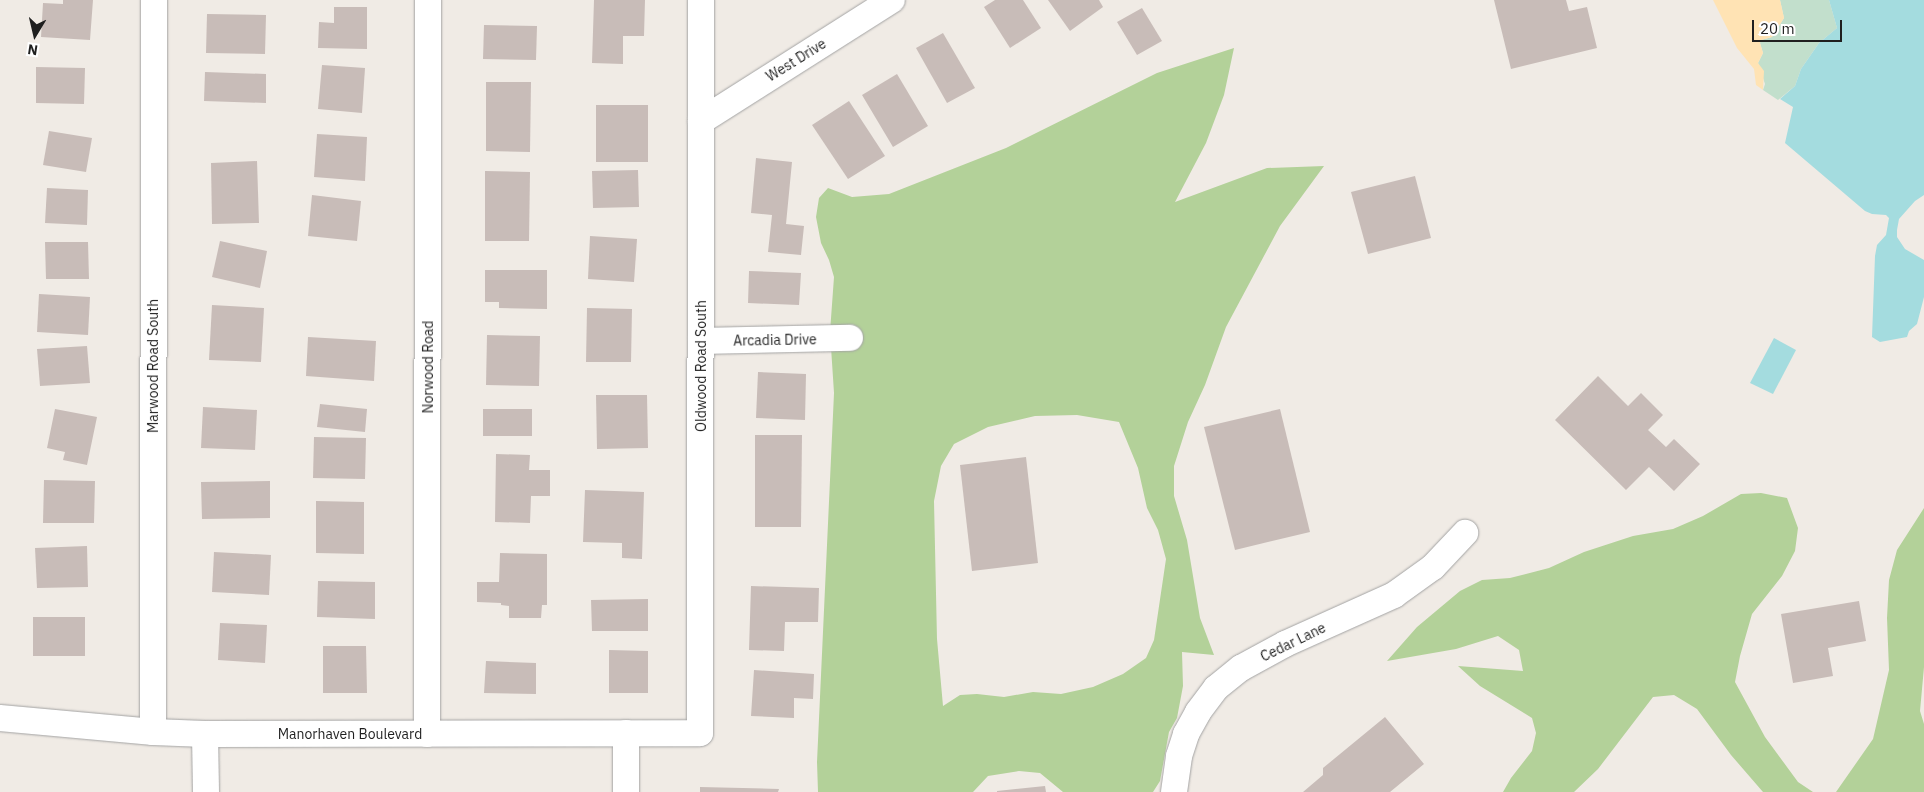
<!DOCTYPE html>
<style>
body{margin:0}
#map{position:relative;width:1924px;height:792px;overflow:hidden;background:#f0ebe5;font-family:"IBM Plex Sans",sans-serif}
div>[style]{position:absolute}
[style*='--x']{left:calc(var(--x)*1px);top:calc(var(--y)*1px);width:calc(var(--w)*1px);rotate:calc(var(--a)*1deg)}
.forest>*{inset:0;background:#b3d199}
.wetland>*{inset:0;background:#c2dfcc}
.sand>*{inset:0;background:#ffe3b4}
.water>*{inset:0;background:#a4dcdf}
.building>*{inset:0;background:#c8bcb8}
.roads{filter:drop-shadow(0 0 1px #a3a3a3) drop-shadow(0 0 1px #a3a3a3)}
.street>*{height:26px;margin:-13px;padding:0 13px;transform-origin:13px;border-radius:13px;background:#fff}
span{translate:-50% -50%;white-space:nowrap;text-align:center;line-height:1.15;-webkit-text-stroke:5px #fff;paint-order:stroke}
.street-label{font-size:14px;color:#1f1f1f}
.north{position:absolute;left:10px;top:10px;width:50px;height:50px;-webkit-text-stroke:4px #fff;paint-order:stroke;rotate:189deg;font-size:14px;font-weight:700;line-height:20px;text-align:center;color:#1f1f1f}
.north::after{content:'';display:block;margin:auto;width:18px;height:22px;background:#1f1f1f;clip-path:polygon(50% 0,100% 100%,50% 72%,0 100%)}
.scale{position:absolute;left:1752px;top:20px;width:90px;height:22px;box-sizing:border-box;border:2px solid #1f1f1f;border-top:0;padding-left:6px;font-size:15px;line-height:18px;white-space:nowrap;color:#1f1f1f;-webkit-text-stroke:4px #fff;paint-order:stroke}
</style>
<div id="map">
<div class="forest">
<div style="clip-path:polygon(evenodd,1234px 48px,1224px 95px,1206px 143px,1175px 202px,1267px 168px,1324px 166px,1280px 226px,1226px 327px,1205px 385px,1188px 422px,1174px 466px,1174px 496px,1187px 540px,1200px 618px,1214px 655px,1182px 652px,1183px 686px,1177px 718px,1169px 732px,1160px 781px,1153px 792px,1063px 792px,1040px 773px,1019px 771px,988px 776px,973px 792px,818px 792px,817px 762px,834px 393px,830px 332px,834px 277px,829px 260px,821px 243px,816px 217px,819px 198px,828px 188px,852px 197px,889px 194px,1006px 148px,1157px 73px,1234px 48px,1077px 415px,1119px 422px,1138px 468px,1147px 508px,1158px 530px,1166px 559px,1154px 640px,1146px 658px,1123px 674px,1093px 687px,1061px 694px,1033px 692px,1004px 697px,977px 694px,960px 695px,943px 706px,937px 639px,934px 501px,941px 466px,954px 444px,988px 427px,1035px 416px,1077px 415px)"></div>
<div style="clip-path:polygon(1761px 493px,1787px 498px,1798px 528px,1795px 551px,1782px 576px,1752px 614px,1740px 656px,1735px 682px,1765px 737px,1798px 782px,1813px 792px,1763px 792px,1731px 755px,1697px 709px,1674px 695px,1653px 697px,1598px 769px,1574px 792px,1503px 792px,1511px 778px,1532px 751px,1536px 733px,1532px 718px,1480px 686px,1458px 666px,1523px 671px,1519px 650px,1498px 636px,1456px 649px,1387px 661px,1417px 627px,1460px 591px,1482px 580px,1510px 578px,1549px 568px,1584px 552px,1633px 536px,1673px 529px,1703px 516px,1741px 494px)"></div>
<div style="clip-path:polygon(1924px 508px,1924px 667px,1920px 711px,1924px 724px,1924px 792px,1836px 792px,1873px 739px,1889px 670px,1887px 618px,1889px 580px,1897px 550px)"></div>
</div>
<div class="wetland">
<div style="clip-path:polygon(1780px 0,1829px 0,1837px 28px,1819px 43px,1801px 69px,1795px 86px,1778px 100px,1763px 90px,1765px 84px,1758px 63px,1763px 53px,1760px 43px,1761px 40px,1772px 37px,1784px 18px)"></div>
</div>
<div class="sand">
<div style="clip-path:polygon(1713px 0,1780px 0,1784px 18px,1772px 37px,1761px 40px,1760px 43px,1763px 53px,1758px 63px,1764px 71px,1763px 90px,1756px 85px,1754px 69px,1737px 48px)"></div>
</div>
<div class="water">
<div style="clip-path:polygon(1829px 0,1924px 0,1924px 195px,1915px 201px,1899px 219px,1897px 230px,1897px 237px,1905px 249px,1924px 260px,1924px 297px,1917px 324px,1909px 331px,1907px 337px,1880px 342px,1872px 337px,1875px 256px,1877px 245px,1886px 235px,1889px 218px,1886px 215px,1872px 214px,1865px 211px,1785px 143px,1793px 107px,1780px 99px,1795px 86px,1801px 69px,1819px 43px,1837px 28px)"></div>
<div style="clip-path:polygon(1774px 338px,1796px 350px,1773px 394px,1750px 383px)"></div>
</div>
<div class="building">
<div style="clip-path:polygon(63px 0,93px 0,90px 40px,41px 37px,43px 3px,63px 4px)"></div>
<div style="clip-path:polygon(594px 0,645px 0,644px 36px,623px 36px,623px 64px,592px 63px)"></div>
<div style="clip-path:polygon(995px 0,1023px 0,1041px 28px,1010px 48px,984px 7px)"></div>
<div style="clip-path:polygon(1048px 0,1099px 0,1103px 7px,1070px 31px)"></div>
<div style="clip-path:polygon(1494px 0,1566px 0,1569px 11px,1587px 7px,1597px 48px,1511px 69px)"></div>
<div style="clip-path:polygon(334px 7px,367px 7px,367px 49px,318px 48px,319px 22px,334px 23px)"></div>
<div style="clip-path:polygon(1142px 8px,1162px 41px,1137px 55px,1117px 22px)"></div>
<div style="clip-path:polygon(207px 14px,266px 15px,265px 54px,206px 53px)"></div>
<div style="clip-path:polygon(484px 25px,537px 26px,536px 60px,483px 59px)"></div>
<div style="clip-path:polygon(943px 33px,975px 88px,947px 103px,916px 48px)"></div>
<div style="clip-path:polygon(322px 65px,365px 68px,362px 113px,318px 109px)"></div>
<div style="clip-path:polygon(36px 67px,85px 68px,84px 104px,36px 103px)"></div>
<div style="clip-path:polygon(205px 72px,266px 74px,266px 103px,204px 101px)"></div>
<div style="clip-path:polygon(897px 74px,928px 126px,893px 147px,862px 95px)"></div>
<div style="clip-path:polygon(486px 82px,531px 82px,530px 152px,486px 151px)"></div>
<div style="clip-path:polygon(849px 101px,885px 156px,848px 179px,812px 125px)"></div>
<div style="clip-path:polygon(596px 105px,648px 105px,648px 162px,596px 162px)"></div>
<div style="clip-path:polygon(49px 131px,92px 138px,86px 172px,43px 165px)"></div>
<div style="clip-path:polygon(317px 134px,367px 137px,365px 181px,314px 177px)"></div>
<div style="clip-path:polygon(756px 158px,792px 162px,786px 224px,804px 226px,801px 255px,768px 252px,772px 215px,751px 213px)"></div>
<div style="clip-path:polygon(257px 161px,259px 223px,212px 224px,211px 163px)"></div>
<div style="clip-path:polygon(638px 170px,639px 207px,593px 208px,592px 171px)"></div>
<div style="clip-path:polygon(485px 171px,530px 172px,529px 241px,485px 241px)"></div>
<div style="clip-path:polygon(1415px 176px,1431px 238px,1368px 254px,1351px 192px)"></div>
<div style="clip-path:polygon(47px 188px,88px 190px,87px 225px,45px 223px)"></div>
<div style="clip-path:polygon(312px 195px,361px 201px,357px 241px,308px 236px)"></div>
<div style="clip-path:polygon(590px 236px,637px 239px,634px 282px,588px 279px)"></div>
<div style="clip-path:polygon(220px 241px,267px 251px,260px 288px,212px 277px)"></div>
<div style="clip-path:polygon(45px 242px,88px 242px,89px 279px,46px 279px)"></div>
<div style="clip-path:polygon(485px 270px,547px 270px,547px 309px,499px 308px,499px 302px,485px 302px)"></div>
<div style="clip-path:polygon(749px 271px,801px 273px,799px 305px,748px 303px)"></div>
<div style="clip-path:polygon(39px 294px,90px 297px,88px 335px,37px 332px)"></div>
<div style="clip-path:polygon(212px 305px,264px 308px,261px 362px,209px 360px)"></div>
<div style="clip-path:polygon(587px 308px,632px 309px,631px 362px,586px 362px)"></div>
<div style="clip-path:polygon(487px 335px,540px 336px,539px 386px,486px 385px)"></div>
<div style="clip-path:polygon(308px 337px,376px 341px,374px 381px,306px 376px)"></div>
<div style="clip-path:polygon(87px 346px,90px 383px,40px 386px,37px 349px)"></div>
<div style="clip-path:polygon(758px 372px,806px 374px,805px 420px,756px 418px)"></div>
<div style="clip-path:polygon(1598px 376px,1628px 406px,1641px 393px,1663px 415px,1648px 430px,1666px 447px,1674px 439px,1700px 464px,1674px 491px,1649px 467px,1626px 490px,1555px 420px)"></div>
<div style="clip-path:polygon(596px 395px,647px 395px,648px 448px,597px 449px)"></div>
<div style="clip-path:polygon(320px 404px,367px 409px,365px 432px,317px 427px)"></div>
<div style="clip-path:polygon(203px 407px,257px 410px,255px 450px,201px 448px)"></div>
<div style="clip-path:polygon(55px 409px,97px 417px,87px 465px,63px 460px,65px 452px,47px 448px)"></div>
<div style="clip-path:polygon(483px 409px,532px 409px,532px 436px,483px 436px)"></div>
<div style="clip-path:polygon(1280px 409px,1310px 532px,1235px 550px,1204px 427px)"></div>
<div style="clip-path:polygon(755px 435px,802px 435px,801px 527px,755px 527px)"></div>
<div style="clip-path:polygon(314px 437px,366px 438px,365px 479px,313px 478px)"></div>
<div style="clip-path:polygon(496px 454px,530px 455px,529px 470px,550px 470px,550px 496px,531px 496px,530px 523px,495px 522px)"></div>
<div style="clip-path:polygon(1026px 457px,1038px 563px,972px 571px,960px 465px)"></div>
<div style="clip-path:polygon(44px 480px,95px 481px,94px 523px,43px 523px)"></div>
<div style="clip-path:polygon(270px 481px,270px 518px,202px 519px,201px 482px)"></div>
<div style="clip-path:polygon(585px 490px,644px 492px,642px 559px,622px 558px,622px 543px,583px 542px)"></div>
<div style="clip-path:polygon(316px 501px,364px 502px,364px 554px,316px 553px)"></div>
<div style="clip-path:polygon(87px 546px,88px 587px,37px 588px,35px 548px)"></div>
<div style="clip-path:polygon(214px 552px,271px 555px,269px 595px,212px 592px)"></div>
<div style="clip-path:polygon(500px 553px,547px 554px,547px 605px,542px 605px,541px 618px,509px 618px,509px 606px,501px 605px,501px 603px,477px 602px,477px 582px,499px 582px)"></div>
<div style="clip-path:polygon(318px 581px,375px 582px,375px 619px,317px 617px)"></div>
<div style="clip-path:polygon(751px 586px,819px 588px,818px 622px,785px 622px,784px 651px,749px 650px)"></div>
<div style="clip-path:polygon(648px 599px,648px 631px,592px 631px,591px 600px)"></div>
<div style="clip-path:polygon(1859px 601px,1866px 641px,1828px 648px,1833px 676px,1793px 683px,1781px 614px)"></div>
<div style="clip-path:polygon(33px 617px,85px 617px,85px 656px,33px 656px)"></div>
<div style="clip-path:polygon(220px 623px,267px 625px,265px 663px,218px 660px)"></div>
<div style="clip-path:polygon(323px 646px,366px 646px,367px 693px,323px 693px)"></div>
<div style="clip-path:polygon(609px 650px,648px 651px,648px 693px,609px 693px)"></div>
<div style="clip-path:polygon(486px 661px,536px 663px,536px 694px,484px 693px)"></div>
<div style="clip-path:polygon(754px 670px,814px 674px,813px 699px,794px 698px,794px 718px,751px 716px)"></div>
<div style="clip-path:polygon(1385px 717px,1424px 764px,1390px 792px,1303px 792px,1323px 775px,1323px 768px)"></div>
<div style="clip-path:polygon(1045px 786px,1046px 792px,997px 792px,997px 791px)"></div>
<div style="clip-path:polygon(700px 787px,779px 789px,778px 792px,700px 792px)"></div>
</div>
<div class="roads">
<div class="street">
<div style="--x:701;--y:121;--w:226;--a:-32.4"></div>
<div style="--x:701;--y:341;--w:149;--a:-1.2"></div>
<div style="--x:0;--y:718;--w:154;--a:5.2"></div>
<div style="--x:153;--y:732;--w:52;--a:2.2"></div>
<div style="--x:205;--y:734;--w:495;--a:-0.1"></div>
<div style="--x:700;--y:733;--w:733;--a:-89.92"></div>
<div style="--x:153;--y:732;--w:732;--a:-89.92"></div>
<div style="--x:205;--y:734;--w:58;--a:89"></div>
<div style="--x:427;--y:734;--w:734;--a:-89.92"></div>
<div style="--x:626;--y:792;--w:59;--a:-90"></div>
<div style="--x:1174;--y:792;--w:36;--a:-82"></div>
<div style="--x:1179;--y:756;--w:23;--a:-72"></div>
<div style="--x:1186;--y:734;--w:25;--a:-61"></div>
<div style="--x:1198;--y:712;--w:30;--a:-53"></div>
<div style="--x:1216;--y:688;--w:32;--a:-39"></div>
<div style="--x:1241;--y:668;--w:50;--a:-28.6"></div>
<div style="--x:1285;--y:644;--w:120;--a:-24.2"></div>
<div style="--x:1394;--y:595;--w:48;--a:-35.7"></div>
<div style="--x:1433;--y:567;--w:47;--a:-46.7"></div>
</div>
</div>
<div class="street-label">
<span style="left:796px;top:60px;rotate:-32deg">West Drive</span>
<span style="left:775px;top:340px;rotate:-1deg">Arcadia Drive</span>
<span style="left:153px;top:366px;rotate:-90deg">Marwood Road South</span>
<span style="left:701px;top:366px;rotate:-90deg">Oldwood Road South</span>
<span style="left:428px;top:367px;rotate:-90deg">Norwood Road</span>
<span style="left:1293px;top:642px;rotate:-26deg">Cedar Lane</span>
<span style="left:350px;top:734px">Manorhaven Boulevard</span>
</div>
<div class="north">N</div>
<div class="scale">20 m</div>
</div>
